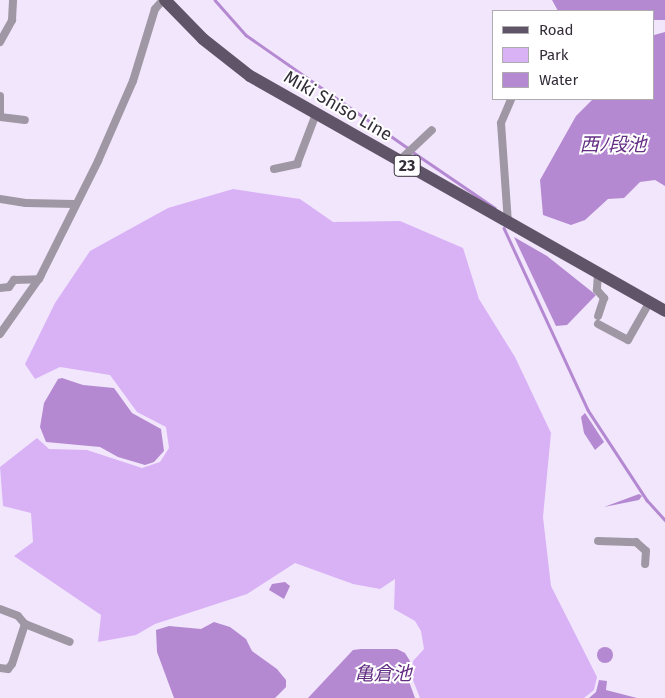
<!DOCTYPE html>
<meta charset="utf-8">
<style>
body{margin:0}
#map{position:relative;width:665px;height:698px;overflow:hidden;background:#f2e6fc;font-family:"Fira Sans","Noto Sans JP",sans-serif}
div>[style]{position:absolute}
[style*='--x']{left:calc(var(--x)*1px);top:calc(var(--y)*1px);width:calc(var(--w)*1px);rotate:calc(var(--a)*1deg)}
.green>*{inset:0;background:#d9b2f6}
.water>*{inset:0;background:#b489d2}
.round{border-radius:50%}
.stream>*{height:2.5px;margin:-1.25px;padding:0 1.25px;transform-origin:1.25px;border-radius:1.25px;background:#b489d2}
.street>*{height:8px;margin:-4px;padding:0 4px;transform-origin:4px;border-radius:4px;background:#9f98a4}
.primary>*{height:12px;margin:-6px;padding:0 6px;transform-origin:6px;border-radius:6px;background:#605568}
span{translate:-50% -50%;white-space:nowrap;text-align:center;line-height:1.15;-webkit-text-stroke:4px #fff;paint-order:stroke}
.shield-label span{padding:1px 4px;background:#fff;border:1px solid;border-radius:4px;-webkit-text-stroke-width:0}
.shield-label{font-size:16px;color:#332d38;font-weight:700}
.street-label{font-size:18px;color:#332d38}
.water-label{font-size:19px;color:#642e84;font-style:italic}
.legend{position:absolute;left:492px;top:10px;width:162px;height:90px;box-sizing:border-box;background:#fff;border:1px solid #adabaf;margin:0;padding:6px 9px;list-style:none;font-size:15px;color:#332d38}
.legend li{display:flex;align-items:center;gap:10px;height:25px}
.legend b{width:25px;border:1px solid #adabaf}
</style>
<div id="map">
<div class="green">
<div style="clip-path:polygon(233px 189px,300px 199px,333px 222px,400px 221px,463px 248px,479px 299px,515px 357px,551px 433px,543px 517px,551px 586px,597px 677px,594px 690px,584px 698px,420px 698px,411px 675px,413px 661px,424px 649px,421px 631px,415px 621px,394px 609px,395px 579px,380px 589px,353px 584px,295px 563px,247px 594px,155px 624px,136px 635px,98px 642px,101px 615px,14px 556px,33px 542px,31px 513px,3px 506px,0 467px,37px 438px,49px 449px,87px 450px,142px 468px,160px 462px,169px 448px,166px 427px,137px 412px,110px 375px,60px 367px,35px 379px,25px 364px,55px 303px,90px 251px,168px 208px)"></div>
</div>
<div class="water">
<div style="clip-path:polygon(552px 0,665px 0,665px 20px,654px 20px,654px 11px,558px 11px)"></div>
<div style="clip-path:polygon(665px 32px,665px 186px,655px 180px,640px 182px,624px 198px,608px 199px,585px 220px,571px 225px,543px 215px,540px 180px,576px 116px,593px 99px,654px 99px,654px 35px)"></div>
<div style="clip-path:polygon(514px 237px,547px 256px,596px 295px,567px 325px,556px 326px)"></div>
<div style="clip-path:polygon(62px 378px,83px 385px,114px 388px,132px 413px,161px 429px,164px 451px,154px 462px,145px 465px,118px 457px,100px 447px,46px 442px,40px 427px,44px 403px,58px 379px)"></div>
<div style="clip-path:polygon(585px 413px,604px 442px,595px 450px,584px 433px,581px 417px)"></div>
<div style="clip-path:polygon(639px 494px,642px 496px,639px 500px,604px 507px)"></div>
<div style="clip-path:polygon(285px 582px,290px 586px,284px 599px,269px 590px,272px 584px)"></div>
<div style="clip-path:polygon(214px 622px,230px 627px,246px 639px,252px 651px,277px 669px,286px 680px,286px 687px,275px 698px,174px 698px,157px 652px,156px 630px,169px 626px,201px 629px)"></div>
<div class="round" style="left:597px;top:647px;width:16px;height:16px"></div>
<div style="clip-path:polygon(361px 649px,397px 649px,405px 653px,410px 661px,407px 676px,415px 698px,308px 698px,353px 650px)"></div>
<div style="clip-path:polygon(599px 680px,607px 681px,606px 690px,637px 698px,589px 698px,596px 692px)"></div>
</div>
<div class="stream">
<div style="--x:215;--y:0;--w:47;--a:48.5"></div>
<div style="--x:246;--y:35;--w:198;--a:34.9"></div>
<div style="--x:413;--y:152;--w:99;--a:34.3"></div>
<div style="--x:504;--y:228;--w:200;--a:65.2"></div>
<div style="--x:588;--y:410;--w:108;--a:56.8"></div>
<div style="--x:647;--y:500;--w:27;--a:48"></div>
</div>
<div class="street">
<div style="--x:0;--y:42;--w:25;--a:-61"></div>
<div style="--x:12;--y:20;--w:20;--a:-87"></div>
<div style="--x:0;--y:96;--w:21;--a:90"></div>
<div style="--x:0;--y:117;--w:25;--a:7"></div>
<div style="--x:399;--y:161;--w:45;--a:-43.2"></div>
<div style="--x:274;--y:169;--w:24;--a:-12"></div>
<div style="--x:297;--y:164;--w:53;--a:-69.2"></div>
<div style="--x:0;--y:199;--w:26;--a:9"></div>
<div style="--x:26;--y:203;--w:48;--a:1.2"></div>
<div style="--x:508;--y:223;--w:100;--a:-94"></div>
<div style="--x:501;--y:123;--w:26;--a:-67"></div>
<div style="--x:598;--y:274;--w:16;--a:94"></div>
<div style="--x:597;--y:290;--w:11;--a:49"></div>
<div style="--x:604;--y:298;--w:19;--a:108"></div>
<div style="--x:0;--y:288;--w:9;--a:-6"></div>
<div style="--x:9;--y:287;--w:9;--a:-54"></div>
<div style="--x:14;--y:280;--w:25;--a:-2"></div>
<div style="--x:598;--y:324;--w:34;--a:28"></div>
<div style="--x:628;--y:340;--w:43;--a:-60.4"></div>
<div style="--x:0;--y:334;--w:70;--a:-54.9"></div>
<div style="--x:40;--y:277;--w:130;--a:-63.4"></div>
<div style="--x:98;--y:161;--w:87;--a:-66.4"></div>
<div style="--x:133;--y:81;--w:75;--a:-73"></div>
<div style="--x:155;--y:9;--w:12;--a:-48"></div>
<div style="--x:598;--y:541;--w:38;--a:2"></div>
<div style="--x:636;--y:542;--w:13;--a:42"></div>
<div style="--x:646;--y:551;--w:13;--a:94"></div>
<div style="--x:0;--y:609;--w:19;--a:21"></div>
<div style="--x:18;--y:616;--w:11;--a:49"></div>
<div style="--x:0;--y:668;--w:8;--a:7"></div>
<div style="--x:8;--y:669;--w:6;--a:-51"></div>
<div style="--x:12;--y:664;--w:42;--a:-72"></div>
<div style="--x:25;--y:624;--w:48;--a:21.8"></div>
</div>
<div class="primary">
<div style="--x:165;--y:0;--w:54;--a:45.7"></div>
<div style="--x:203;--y:39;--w:60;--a:38.2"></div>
<div style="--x:250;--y:76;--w:477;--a:29.5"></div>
</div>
<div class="shield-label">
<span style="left:407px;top:166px">23</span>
</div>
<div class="street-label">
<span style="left:338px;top:106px;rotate:30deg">Miki Shiso Line</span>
</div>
<div class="water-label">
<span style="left:613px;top:145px">西ﾉ段池</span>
<span style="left:383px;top:674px">亀倉池</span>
</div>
<ul class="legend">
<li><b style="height:6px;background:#605568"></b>Road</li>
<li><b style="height:14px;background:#d9b2f6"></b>Park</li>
<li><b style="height:14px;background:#b489d2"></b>Water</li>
</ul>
</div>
